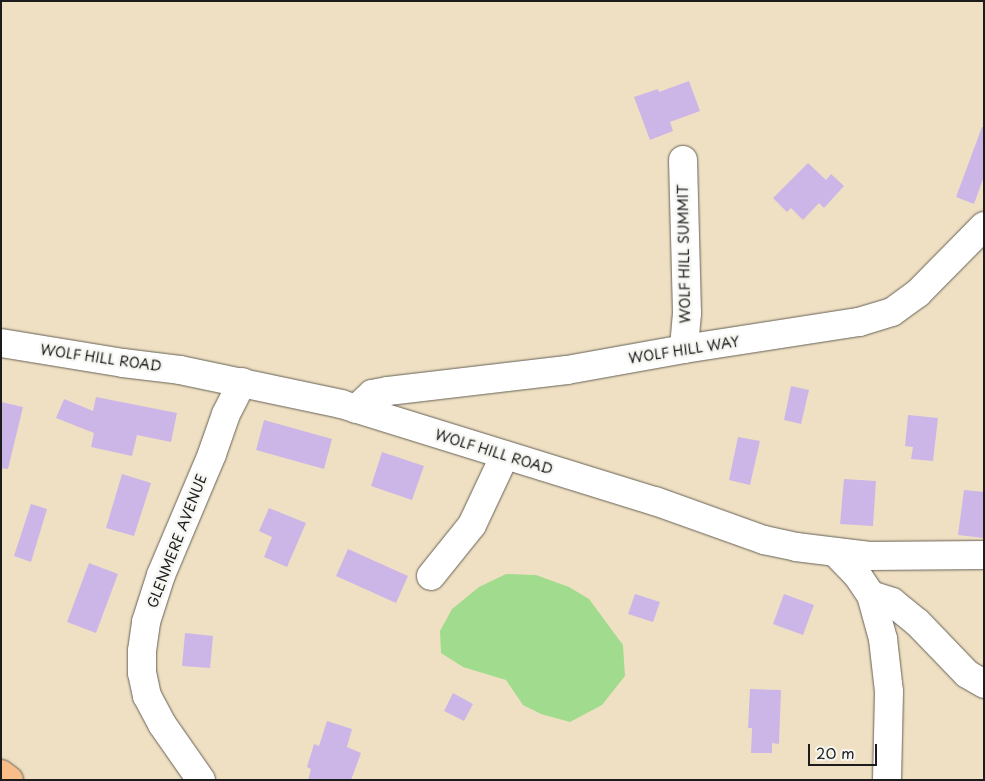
<!DOCTYPE html>
<style>
body{margin:0}
#map{position:relative;width:985px;height:781px;overflow:hidden;background:#efe0c3;font-family:"Playpen Sans",sans-serif}
div>[style]{position:absolute}
[style*='--x']{left:calc(var(--x)*1px);top:calc(var(--y)*1px);width:calc(var(--w)*1px);rotate:calc(var(--a)*1deg)}
.green>*{inset:0;background:#a1db8d}
.building>*{inset:0;background:#cbb6e7}
.roads{filter:drop-shadow(0 0 1px #666156) drop-shadow(0 0 1px #666156)}
.minor>*{height:28px;margin:-14px;padding:0 14px;transform-origin:14px;border-radius:14px;background:#fff}
.highway>*{height:28px;margin:-14px;padding:0 14px;transform-origin:14px;border-radius:14px;background:#f8bd89}
span{translate:-50% -50%;white-space:nowrap;text-align:center;line-height:1.15;-webkit-text-stroke:5px #f6f6f2;paint-order:stroke}
.street-label{font-size:14px;color:#1c1c1c}
.frame{position:absolute;inset:0;border:2px solid #1c1c1c;pointer-events:none}
.scale{position:absolute;left:808px;top:744px;width:69px;height:22px;box-sizing:border-box;border:2px solid #1c1c1c;border-top:0;padding-left:6px;font-size:15px;line-height:18px;white-space:nowrap;color:#1c1c1c;-webkit-text-stroke:4px #f6f6f2;paint-order:stroke}
</style>
<div id="map">
<div class="green">
<div style="clip-path:polygon(506px 574px,536px 575px,569px 587px,589px 599px,623px 645px,625px 676px,602px 705px,570px 722px,541px 714px,523px 705px,506px 680px,463px 667px,441px 653px,440px 631px,452px 609px,479px 587px)"></div>
</div>
<div class="building">
<div style="clip-path:polygon(689px 81px,700px 111px,670px 122px,673px 131px,650px 140px,634px 97px,658px 89px,659px 92px)"></div>
<div style="clip-path:polygon(982px 127px,984px 127px,984px 176px,974px 204px,956px 197px)"></div>
<div style="clip-path:polygon(808px 163px,826px 180px,831px 174px,844px 186px,824px 208px,819px 203px,803px 220px,791px 208px,787px 212px,773px 198px)"></div>
<div style="clip-path:polygon(791px 386px,809px 390px,801px 424px,784px 420px)"></div>
<div style="clip-path:polygon(96px 397px,177px 413px,171px 442px,137px 435px,132px 456px,91px 447px,94px 433px,56px 418px,64px 399px,93px 411px)"></div>
<div style="clip-path:polygon(1px 402px,23px 407px,8px 469px,1px 468px)"></div>
<div style="clip-path:polygon(908px 415px,938px 418px,933px 461px,911px 459px,913px 447px,905px 446px)"></div>
<div style="clip-path:polygon(264px 420px,332px 439px,324px 469px,256px 450px)"></div>
<div style="clip-path:polygon(738px 437px,760px 441px,750px 485px,729px 480px)"></div>
<div style="clip-path:polygon(382px 452px,424px 466px,412px 500px,371px 486px)"></div>
<div style="clip-path:polygon(122px 474px,151px 483px,134px 536px,106px 528px)"></div>
<div style="clip-path:polygon(844px 479px,876px 481px,873px 526px,840px 524px)"></div>
<div style="clip-path:polygon(964px 490px,984px 492px,984px 538px,958px 535px)"></div>
<div style="clip-path:polygon(31px 504px,47px 509px,31px 562px,14px 556px)"></div>
<div style="clip-path:polygon(269px 508px,306px 523px,287px 567px,264px 557px,272px 537px,259px 531px)"></div>
<div style="clip-path:polygon(348px 549px,408px 576px,396px 603px,336px 576px)"></div>
<div style="clip-path:polygon(89px 563px,118px 574px,96px 633px,67px 622px)"></div>
<div style="clip-path:polygon(635px 594px,660px 602px,653px 622px,628px 614px)"></div>
<div style="clip-path:polygon(784px 594px,814px 605px,803px 635px,773px 624px)"></div>
<div style="clip-path:polygon(185px 633px,213px 636px,210px 668px,182px 666px)"></div>
<div style="clip-path:polygon(750px 689px,781px 690px,779px 744px,772px 743px,772px 753px,751px 753px,752px 728px,748px 728px)"></div>
<div style="clip-path:polygon(453px 693px,473px 704px,464px 721px,444px 711px)"></div>
<div style="clip-path:polygon(327px 721px,352px 729px,347px 747px,361px 753px,351px 780px,308px 780px,311px 769px,307px 767px,314px 744px,319px 746px)"></div>
</div>
<div class="roads">
<div class="minor">
<div style="--x:683;--y:160;--w:153;--a:88.5"></div>
<div style="--x:687;--y:313;--w:36;--a:95"></div>
<div style="--x:1;--y:343;--w:124;--a:9.3"></div>
<div style="--x:123;--y:363;--w:57;--a:7"></div>
<div style="--x:180;--y:370;--w:165;--a:11.9"></div>
<div style="--x:341;--y:404;--w:329;--a:17.2"></div>
<div style="--x:655;--y:501;--w:116;--a:19.7"></div>
<div style="--x:764;--y:540;--w:33;--a:12"></div>
<div style="--x:796;--y:547;--w:74;--a:7"></div>
<div style="--x:869;--y:556;--w:115;--a:-0.5"></div>
<div style="--x:356;--y:409;--w:22;--a:-43"></div>
<div style="--x:372;--y:394;--w:16;--a:-11"></div>
<div style="--x:388;--y:391;--w:180;--a:-6.7"></div>
<div style="--x:567;--y:370;--w:119;--a:-10.2"></div>
<div style="--x:684;--y:349;--w:177;--a:-8.8"></div>
<div style="--x:859;--y:322;--w:34;--a:-17"></div>
<div style="--x:892;--y:312;--w:32;--a:-36"></div>
<div style="--x:918;--y:293;--w:94;--a:-45.4"></div>
<div style="--x:835;--y:552;--w:33;--a:46"></div>
<div style="--x:858;--y:576;--w:23;--a:56"></div>
<div style="--x:871;--y:595;--w:46;--a:74.7"></div>
<div style="--x:883;--y:639;--w:53;--a:83.5"></div>
<div style="--x:889;--y:692;--w:88;--a:91.3"></div>
<div style="--x:431;--y:576;--w:65;--a:-51.2"></div>
<div style="--x:472;--y:525;--w:77;--a:-64.8"></div>
<div style="--x:871;--y:595;--w:22;--a:18"></div>
<div style="--x:892;--y:602;--w:32;--a:39"></div>
<div style="--x:917;--y:622;--w:72;--a:46.1"></div>
<div style="--x:967;--y:674;--w:20;--a:30"></div>
<div style="--x:201;--y:780;--w:68;--a:-124.9"></div>
<div style="--x:162;--y:724;--w:32;--a:-118"></div>
<div style="--x:147;--y:696;--w:24;--a:-102"></div>
<div style="--x:142;--y:673;--w:22;--a:-90"></div>
<div style="--x:142;--y:651;--w:29;--a:-82"></div>
<div style="--x:146;--y:622;--w:49;--a:-72.3"></div>
<div style="--x:161;--y:575;--w:131;--a:-67.1"></div>
<div style="--x:212;--y:454;--w:42;--a:-70.7"></div>
<div style="--x:226;--y:414;--w:36;--a:-63"></div>
</div>
<div class="highway">
<div style="--x:1;--y:774;--w:10;--a:37"></div>
</div>
</div>
<div class="street-label">
<span style="left:684px;top:254px;rotate:-91deg">WOLF HILL SUMMIT</span>
<span style="left:684px;top:350px;rotate:-9deg">WOLF HILL WAY</span>
<span style="left:101px;top:358px;rotate:8deg">WOLF HILL ROAD</span>
<span style="left:494px;top:452px;rotate:17deg">WOLF HILL ROAD</span>
<span style="left:177px;top:541px;rotate:-69deg">GLENMERE AVENUE</span>
</div>
<div class="frame"></div>
<div class="scale">20 m</div>
</div>
